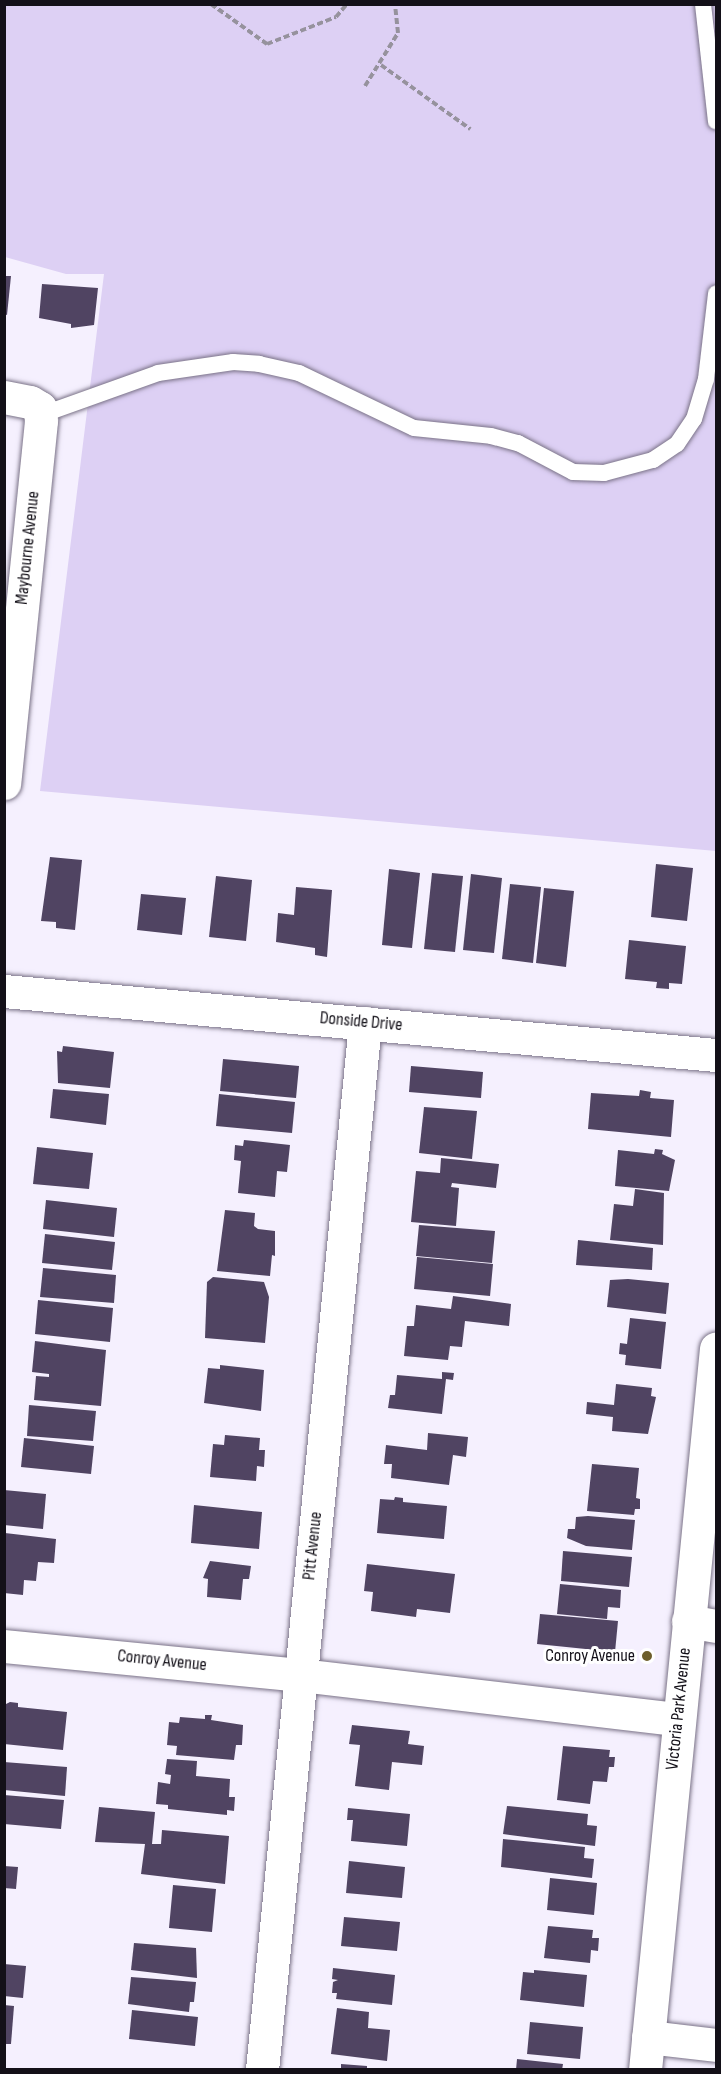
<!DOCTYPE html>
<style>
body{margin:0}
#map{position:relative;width:721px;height:2074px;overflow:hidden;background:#f5f0fe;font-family:"Sofia Sans Condensed",sans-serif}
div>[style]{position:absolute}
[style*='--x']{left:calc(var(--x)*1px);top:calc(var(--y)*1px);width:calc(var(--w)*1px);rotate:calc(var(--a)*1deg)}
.green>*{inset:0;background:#ddd0f4}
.building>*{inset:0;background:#504462}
.path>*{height:4px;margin-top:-2px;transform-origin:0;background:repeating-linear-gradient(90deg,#96929d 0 6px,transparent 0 9px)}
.roads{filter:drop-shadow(0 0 2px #7a7287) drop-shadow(0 0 2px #7a7287)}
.lane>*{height:16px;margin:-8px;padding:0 8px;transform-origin:8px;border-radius:8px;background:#fff}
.street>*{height:33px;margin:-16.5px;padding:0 16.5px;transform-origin:16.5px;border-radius:16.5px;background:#fff}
.secondary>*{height:33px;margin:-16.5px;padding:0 16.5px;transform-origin:16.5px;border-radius:16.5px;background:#fff}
.dots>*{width:16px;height:16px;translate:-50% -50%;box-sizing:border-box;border:3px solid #fff;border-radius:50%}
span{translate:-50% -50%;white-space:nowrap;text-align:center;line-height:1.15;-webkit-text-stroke:6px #fff;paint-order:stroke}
.street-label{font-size:18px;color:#131018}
.poi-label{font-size:18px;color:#131018}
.right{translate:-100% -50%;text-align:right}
.frame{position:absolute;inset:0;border:6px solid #131018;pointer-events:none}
</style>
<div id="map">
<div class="green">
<div style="clip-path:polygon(4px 5px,716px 5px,716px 851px,40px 791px,104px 274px,66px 274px,5px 257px)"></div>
</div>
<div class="building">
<div style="clip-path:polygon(4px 276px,11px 276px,7px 315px,4px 314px)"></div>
<div style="clip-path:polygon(42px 284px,98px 288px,94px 325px,71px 328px,71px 324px,39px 318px)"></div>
<div style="clip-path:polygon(50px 857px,82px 860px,75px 930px,56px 928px,56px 922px,41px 921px)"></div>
<div style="clip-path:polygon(656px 864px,693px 868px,687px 921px,651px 917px)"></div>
<div style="clip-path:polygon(389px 869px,420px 873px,412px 948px,382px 945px)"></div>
<div style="clip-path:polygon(432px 873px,463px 876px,455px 952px,424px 949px)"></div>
<div style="clip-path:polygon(471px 874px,502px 878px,494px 953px,463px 950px)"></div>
<div style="clip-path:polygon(216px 876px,252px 880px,246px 941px,209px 937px)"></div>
<div style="clip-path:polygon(510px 884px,541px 887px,533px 963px,502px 959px)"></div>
<div style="clip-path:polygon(296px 887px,332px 890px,327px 957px,315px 955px,315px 948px,276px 942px,278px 913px,294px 915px)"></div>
<div style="clip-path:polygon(544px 888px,574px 891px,566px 967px,536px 963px)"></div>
<div style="clip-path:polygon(141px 894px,186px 898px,182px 935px,137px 930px)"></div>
<div style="clip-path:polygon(629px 940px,686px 946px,682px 984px,669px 983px,669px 989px,656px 988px,657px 982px,625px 979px)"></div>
<div style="clip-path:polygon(63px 1046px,114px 1052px,110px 1088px,58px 1083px,57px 1051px,62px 1052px)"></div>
<div style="clip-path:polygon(223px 1059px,299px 1066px,296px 1098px,220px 1091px)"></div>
<div style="clip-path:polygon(411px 1066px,483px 1072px,481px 1098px,409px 1092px)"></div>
<div style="clip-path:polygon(53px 1089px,109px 1094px,106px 1125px,50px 1118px)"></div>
<div style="clip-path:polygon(640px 1090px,651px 1092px,650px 1098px,674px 1100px,671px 1137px,588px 1129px,591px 1093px,639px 1096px)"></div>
<div style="clip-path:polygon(219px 1094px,295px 1102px,292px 1133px,216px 1126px)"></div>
<div style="clip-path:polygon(424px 1107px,477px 1111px,472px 1159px,419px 1153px)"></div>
<div style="clip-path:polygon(244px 1140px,290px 1145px,287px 1172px,277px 1171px,275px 1197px,238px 1193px,241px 1161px,234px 1160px,235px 1145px,243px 1146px)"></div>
<div style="clip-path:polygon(37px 1147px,93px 1153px,89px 1189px,33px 1184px)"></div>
<div style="clip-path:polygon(655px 1149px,663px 1150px,662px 1154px,675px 1160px,669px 1191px,615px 1186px,618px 1150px,654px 1154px)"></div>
<div style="clip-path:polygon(441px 1158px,499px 1164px,496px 1188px,452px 1183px,451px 1187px,459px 1188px,456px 1226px,411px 1222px,416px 1171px,440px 1173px)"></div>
<div style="clip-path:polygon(635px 1189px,664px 1193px,663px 1245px,610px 1240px,614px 1204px,633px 1206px)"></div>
<div style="clip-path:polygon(46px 1200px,117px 1208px,114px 1237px,43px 1229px)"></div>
<div style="clip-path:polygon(225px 1210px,255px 1213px,254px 1226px,258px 1229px,275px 1231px,275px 1256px,272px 1255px,270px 1276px,217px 1271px)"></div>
<div style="clip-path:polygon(419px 1225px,495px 1231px,492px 1263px,416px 1256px)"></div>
<div style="clip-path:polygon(45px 1234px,115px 1242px,112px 1270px,42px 1263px)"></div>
<div style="clip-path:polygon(578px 1240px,653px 1248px,652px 1270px,576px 1265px)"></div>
<div style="clip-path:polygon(417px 1257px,493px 1264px,490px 1296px,414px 1289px)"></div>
<div style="clip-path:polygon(43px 1268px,116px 1275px,114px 1303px,40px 1297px)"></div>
<div style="clip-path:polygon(213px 1277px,264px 1282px,269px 1297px,265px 1343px,205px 1338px,207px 1282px)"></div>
<div style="clip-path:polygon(628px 1279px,669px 1283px,666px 1314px,607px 1307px,610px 1280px)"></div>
<div style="clip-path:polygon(453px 1296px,511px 1304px,509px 1326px,465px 1321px,462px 1347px,450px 1346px,448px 1360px,404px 1356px,407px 1326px,414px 1326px,416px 1305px,451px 1309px)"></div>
<div style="clip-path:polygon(38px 1300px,113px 1308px,110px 1342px,35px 1334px)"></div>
<div style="clip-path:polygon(630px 1318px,666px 1322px,661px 1369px,625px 1365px,626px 1355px,619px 1354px,620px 1343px,627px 1344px)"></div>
<div style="clip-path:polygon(35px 1341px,106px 1350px,101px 1406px,34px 1400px,36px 1376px,49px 1377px,49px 1374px,32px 1372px)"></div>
<div style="clip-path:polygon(220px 1365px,264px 1370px,261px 1411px,204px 1403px,208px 1368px,220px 1369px)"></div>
<div style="clip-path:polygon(442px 1372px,454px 1373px,453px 1380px,446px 1379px,442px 1414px,388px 1408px,390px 1395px,395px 1395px,397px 1375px,442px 1379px)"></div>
<div style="clip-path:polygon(616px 1384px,652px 1388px,651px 1396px,656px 1397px,648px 1434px,612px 1431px,613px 1417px,586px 1414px,587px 1402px,614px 1405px)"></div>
<div style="clip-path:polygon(29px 1405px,96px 1411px,93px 1441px,27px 1436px)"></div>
<div style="clip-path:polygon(428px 1433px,468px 1437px,466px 1457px,453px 1455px,449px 1485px,391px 1478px,392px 1464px,384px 1464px,386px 1445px,427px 1450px)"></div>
<div style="clip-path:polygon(225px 1435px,260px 1438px,259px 1450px,265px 1450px,264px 1467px,257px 1466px,256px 1481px,210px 1477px,213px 1444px,224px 1445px)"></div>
<div style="clip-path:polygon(24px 1438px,94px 1446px,91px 1474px,21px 1467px)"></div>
<div style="clip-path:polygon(592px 1464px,639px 1468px,636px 1498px,640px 1499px,640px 1509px,635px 1509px,634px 1515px,587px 1511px)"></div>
<div style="clip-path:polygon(4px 1490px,46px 1494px,43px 1529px,4px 1525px)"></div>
<div style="clip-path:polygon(395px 1497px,403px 1498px,403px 1502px,447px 1506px,444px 1539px,377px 1533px,380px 1499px,394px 1500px)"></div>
<div style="clip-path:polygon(194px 1505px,262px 1512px,259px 1549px,191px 1543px)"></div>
<div style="clip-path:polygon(588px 1516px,635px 1520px,632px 1550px,586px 1546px,567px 1538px,568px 1529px,575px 1529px,576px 1517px)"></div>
<div style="clip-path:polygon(5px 1533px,56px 1539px,54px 1563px,38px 1562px,36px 1581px,24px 1580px,23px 1595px,4px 1593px)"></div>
<div style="clip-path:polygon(563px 1551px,632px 1557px,629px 1587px,561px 1581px)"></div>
<div style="clip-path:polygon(210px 1561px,251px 1566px,249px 1579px,243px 1579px,241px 1600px,207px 1597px,208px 1579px,203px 1578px)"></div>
<div style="clip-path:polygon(367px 1564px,455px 1574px,450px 1613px,417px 1609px,416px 1617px,371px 1611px,373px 1592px,364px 1591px)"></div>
<div style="clip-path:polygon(560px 1584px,621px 1590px,620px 1608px,608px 1607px,607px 1619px,557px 1614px)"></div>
<div style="clip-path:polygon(540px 1614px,618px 1621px,615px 1652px,537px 1644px)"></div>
<div style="clip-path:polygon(10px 1702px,18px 1703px,18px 1707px,67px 1712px,63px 1750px,4px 1744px,4px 1705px)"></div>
<div style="clip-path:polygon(205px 1715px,212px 1715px,211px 1720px,243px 1725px,242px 1745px,236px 1745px,234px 1760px,176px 1755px,177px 1746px,167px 1745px,169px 1722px,179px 1723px,180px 1717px,205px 1719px)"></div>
<div style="clip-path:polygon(352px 1725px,410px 1731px,408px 1744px,424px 1746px,422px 1765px,392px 1762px,389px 1790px,355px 1786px,360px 1745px,349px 1744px)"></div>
<div style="clip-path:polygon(563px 1746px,610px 1750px,609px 1757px,615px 1757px,614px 1767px,609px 1767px,607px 1782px,593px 1781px,590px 1804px,557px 1800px)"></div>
<div style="clip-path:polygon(167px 1759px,197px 1761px,196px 1776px,230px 1779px,229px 1797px,235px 1797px,234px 1811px,227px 1810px,227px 1815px,168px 1809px,168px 1805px,156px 1804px,158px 1782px,170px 1784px,171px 1775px,165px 1774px)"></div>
<div style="clip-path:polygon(4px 1762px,67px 1767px,65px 1796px,4px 1790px)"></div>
<div style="clip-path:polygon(4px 1795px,64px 1800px,61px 1829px,4px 1824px)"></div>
<div style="clip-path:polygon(507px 1806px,588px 1814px,587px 1825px,597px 1826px,595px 1846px,503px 1834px)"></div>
<div style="clip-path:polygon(99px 1807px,155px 1812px,152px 1844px,161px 1844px,162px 1830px,229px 1836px,225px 1884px,141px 1874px,145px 1844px,95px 1842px)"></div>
<div style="clip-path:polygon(348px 1808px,410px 1814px,407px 1846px,351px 1841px,353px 1820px,347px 1820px)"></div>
<div style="clip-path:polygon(503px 1839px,585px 1847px,584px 1858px,594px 1859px,592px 1878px,501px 1867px)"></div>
<div style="clip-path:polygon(349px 1861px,405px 1867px,402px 1898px,346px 1893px)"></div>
<div style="clip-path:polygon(4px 1866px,18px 1867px,16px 1889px,4px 1888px)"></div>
<div style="clip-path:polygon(550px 1878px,597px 1883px,594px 1915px,547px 1910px)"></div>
<div style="clip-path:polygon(173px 1885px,216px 1889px,212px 1932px,169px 1928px)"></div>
<div style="clip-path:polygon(344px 1917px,400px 1922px,397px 1951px,341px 1946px)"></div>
<div style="clip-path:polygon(548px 1926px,593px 1930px,592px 1938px,599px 1938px,598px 1951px,591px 1950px,590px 1963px,544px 1958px)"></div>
<div style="clip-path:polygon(134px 1943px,196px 1948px,197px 1978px,131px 1970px)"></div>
<div style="clip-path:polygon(4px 1964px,26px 1966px,23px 1998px,4px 1996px)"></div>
<div style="clip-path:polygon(333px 1968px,395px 1975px,392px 2005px,336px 1999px,337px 1993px,332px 1993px,333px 1982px,338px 1980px,332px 1979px)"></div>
<div style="clip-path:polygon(534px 1970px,587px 1975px,584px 2007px,520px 2000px,523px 1972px,534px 1973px)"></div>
<div style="clip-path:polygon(131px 1977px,196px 1982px,194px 2002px,190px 2002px,189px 2012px,128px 2004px)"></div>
<div style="clip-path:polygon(4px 2005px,14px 2006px,11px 2044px,4px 2044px)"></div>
<div style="clip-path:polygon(337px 2008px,369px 2012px,368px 2028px,390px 2030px,387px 2061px,331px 2054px)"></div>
<div style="clip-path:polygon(132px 2010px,198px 2017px,195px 2046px,129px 2039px)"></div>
<div style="clip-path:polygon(530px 2022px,583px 2027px,580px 2059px,527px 2054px)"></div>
<div style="clip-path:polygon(517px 2059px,563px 2064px,562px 2070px,516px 2070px)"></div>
<div style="clip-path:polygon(341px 2064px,367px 2066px,367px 2070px,341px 2070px)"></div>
</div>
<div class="path">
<div style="--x:211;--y:4;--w:69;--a:35.5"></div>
<div style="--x:267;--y:44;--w:74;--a:-21.4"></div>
<div style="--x:336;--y:17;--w:17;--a:-50"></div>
<div style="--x:381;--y:65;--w:110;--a:35.7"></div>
<div style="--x:365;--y:86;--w:62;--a:-58.1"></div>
<div style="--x:398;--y:33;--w:29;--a:-96"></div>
</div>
<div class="roads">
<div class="lane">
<div style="--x:703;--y:4;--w:118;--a:83.7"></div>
<div style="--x:41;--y:415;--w:124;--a:-19.7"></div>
<div style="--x:158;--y:373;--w:76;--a:-8.3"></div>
<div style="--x:233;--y:362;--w:26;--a:4"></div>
<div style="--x:259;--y:364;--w:41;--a:12.7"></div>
<div style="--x:299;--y:373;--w:127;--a:25.6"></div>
<div style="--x:414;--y:428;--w:77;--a:5.9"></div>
<div style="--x:491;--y:436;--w:28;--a:15"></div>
<div style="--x:518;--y:443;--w:62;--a:27.8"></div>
<div style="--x:573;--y:472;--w:31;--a:2"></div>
<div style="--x:604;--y:473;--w:51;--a:-14.9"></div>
<div style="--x:653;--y:460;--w:29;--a:-34"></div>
<div style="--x:677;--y:444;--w:30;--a:-56"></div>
<div style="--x:694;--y:419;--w:42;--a:-73.3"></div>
<div style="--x:706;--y:379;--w:86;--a:-83.3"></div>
</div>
<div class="street">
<div style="--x:4;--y:397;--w:26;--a:11"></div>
<div style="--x:30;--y:402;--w:12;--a:31"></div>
<div style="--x:40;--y:408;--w:13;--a:86"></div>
<div style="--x:41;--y:421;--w:364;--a:95.8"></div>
<div style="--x:4;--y:991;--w:715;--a:5.14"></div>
<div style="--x:688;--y:1621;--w:28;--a:10"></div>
<div style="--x:4;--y:1646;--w:298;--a:5.6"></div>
<div style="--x:301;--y:1675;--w:380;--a:6.7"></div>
<div style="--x:648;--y:2037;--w:68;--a:6.7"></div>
<div style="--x:262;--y:2070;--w:1052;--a:-84.38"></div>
</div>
<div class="secondary">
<div style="--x:645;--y:2070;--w:725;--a:-84.38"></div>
</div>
</div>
<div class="dots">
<div style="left:647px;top:1656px;background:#6d5e2b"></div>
</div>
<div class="street-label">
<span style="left:28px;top:548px;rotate:-84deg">Maybourne Avenue</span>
<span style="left:361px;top:1022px;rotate:5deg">Donside Drive</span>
<span style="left:313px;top:1546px;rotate:-84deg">Pitt Avenue</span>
<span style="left:162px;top:1661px;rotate:6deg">Conroy Avenue</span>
<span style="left:679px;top:1709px;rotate:-84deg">Victoria Park Avenue</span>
</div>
<div class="poi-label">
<span class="right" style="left:635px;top:1656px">Conroy Avenue</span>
</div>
<div class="frame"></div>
</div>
